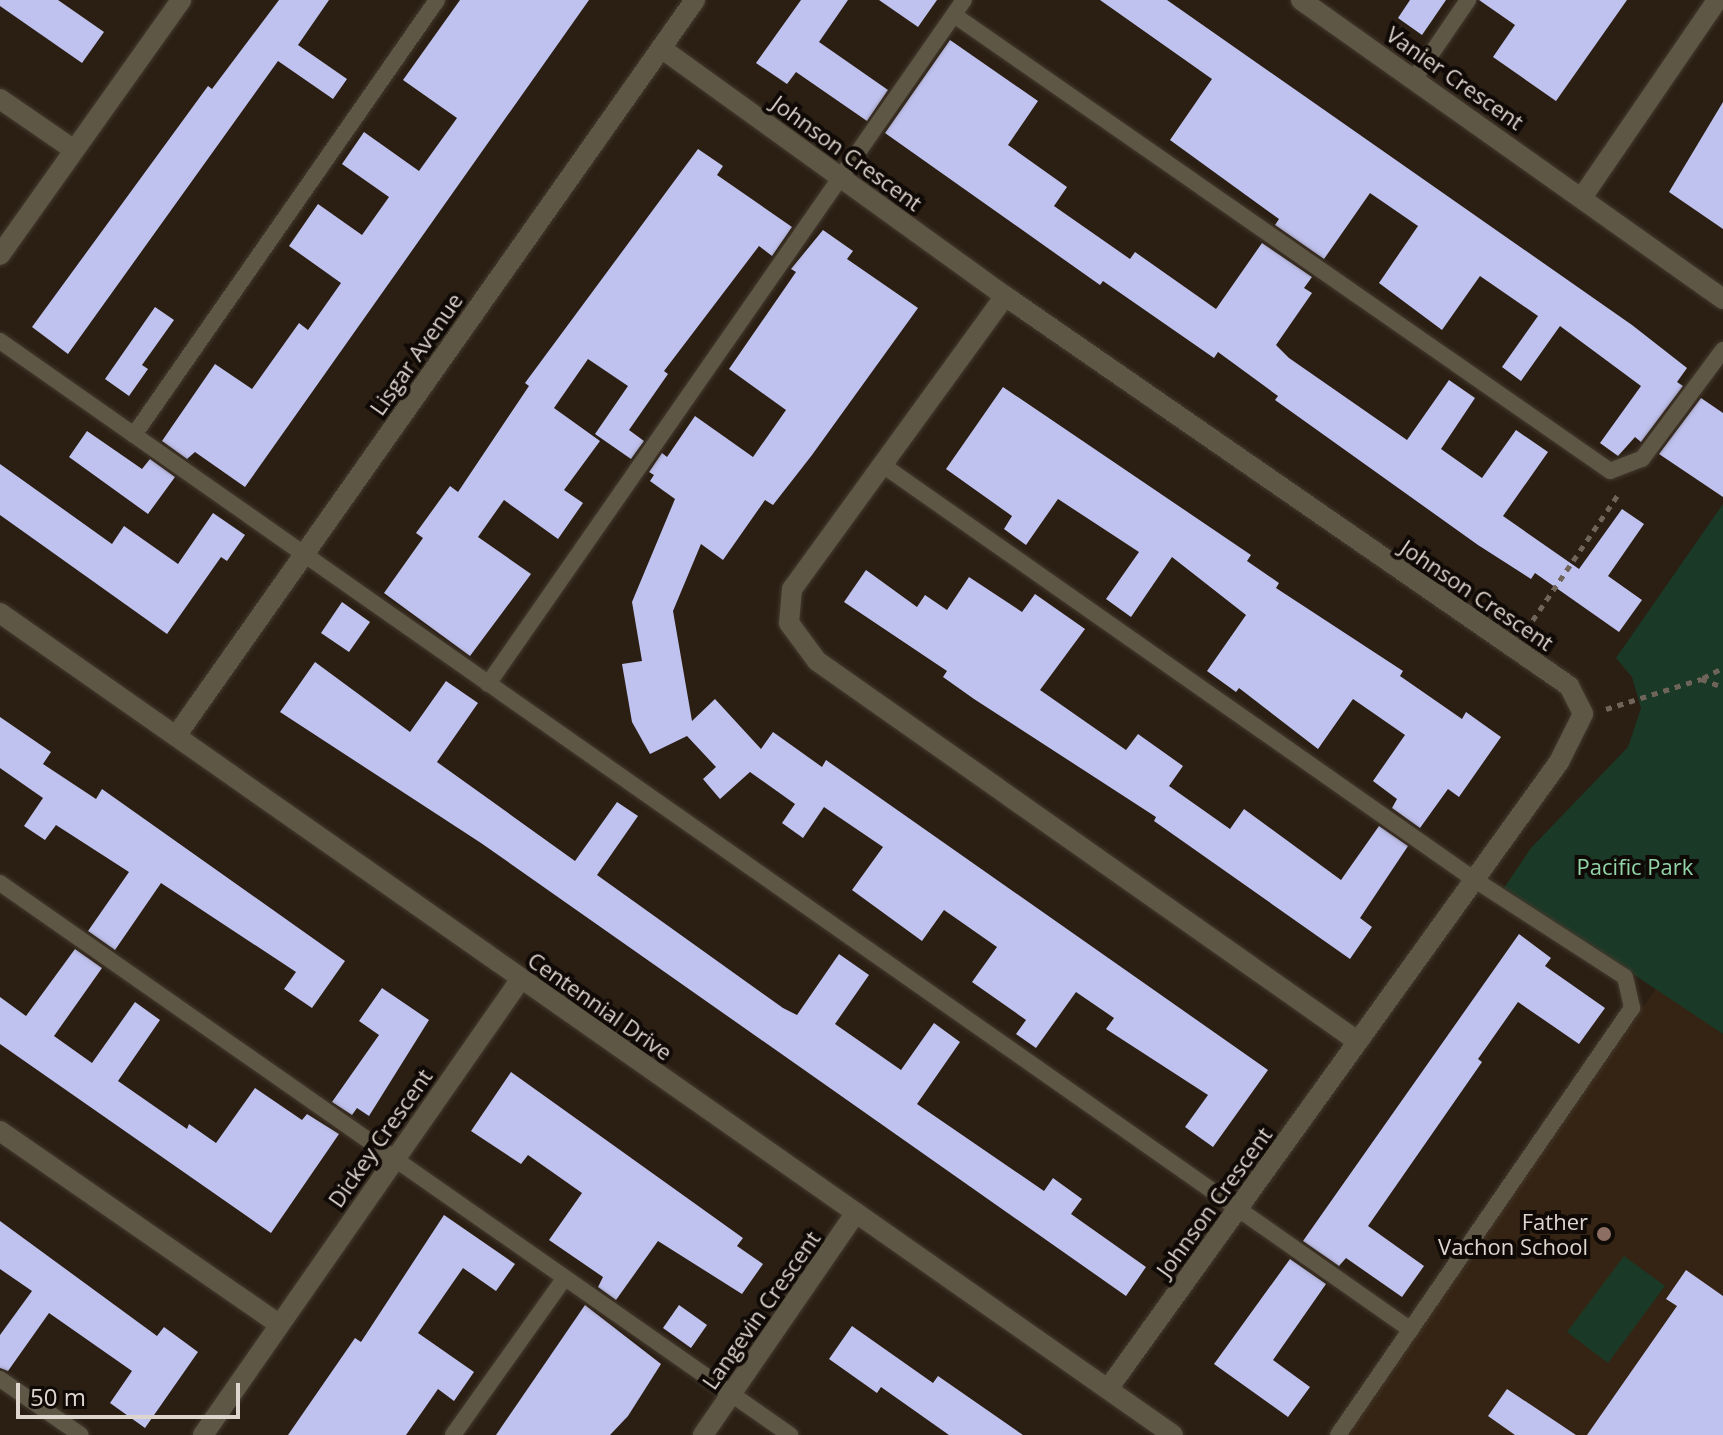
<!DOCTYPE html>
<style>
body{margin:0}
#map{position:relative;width:1723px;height:1435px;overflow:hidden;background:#2b1f14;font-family:"Open Sans",sans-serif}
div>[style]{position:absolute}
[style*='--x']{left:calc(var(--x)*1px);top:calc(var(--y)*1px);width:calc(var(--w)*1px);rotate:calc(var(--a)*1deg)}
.built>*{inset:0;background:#352413}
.green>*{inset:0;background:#1a3a27}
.building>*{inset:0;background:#bfc2ee}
.path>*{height:5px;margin-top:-2.5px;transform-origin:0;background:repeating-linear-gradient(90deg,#6f645a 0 6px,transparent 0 12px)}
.roads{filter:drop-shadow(0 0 2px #44392e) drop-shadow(0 0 2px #44392e)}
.service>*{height:16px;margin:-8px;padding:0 8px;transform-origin:8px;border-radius:8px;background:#5f5746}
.minor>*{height:20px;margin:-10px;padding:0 10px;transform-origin:10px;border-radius:10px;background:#5f5746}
.dots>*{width:22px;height:22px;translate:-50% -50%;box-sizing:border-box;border:4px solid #100a06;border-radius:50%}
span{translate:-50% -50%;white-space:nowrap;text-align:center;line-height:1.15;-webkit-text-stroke:8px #100a06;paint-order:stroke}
.street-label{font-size:22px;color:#ded6ce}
.park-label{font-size:22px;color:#93d5a9}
.poi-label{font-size:22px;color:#ded6ce}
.right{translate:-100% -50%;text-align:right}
.scale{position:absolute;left:16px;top:1383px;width:224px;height:36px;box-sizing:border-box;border:4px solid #ded6ce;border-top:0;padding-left:10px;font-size:24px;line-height:28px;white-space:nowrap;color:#ded6ce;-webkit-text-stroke:6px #100a06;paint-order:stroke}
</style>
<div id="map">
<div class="built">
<div style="clip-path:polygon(1657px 987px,1723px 1034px,1723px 1435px,1347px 1435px)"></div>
</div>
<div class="green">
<div style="clip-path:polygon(1723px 504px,1723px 1034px,1504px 888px,1531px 848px,1628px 747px,1641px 708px,1632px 677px,1616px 658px)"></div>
<div style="clip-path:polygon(1624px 1256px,1665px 1286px,1608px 1363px,1567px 1332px)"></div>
</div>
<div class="building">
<div style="clip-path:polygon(0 0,58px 0,104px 32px,82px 63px,0 6px)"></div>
<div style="clip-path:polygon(279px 0,329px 0,298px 45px,347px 79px,333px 99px,278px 61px,68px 354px,32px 327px,208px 86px,212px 89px)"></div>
<div style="clip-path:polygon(460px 0,589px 0,245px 487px,195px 452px,187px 459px,162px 441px,215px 364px,252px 389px,299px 323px,308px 330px,341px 283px,289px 246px,318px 204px,362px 235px,389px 197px,342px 164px,364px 132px,419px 171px,457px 118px,403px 80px)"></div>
<div style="clip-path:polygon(801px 0,848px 0,819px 42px,888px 90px,867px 121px,796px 72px,787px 84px,756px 63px)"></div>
<div style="clip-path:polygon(879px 0,937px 0,918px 27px)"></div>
<div style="clip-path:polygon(1100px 0,1167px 0,1632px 325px,1687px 368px,1677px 382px,1683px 386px,1641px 442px,1635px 437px,1618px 456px,1600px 443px,1641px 386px,1560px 326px,1521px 381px,1502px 367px,1538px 316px,1480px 276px,1442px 330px,1379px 283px,1418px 226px,1370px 193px,1324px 259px,1275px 225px,1279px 219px,1170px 140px,1212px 79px)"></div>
<div style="clip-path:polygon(1410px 0,1446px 0,1422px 35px,1398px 18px)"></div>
<div style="clip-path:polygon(1479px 0,1627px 0,1556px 101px,1493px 57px,1515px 25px)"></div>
<div style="clip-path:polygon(950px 40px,1038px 101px,1008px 145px,1067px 187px,1054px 206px,1130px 259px,1135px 252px,1216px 309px,1262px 243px,1312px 277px,1304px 288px,1312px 293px,1276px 345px,1289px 358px,1407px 440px,1449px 380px,1475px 398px,1441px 449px,1482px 478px,1516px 430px,1548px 452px,1503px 516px,1579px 569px,1622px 509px,1644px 524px,1608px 576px,1642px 600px,1619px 632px,1535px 573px,1531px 579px,1478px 545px,1275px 400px,1278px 396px,1218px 352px,1214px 358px,1103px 281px,1100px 285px,885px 133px)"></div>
<div style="clip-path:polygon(1723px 102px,1723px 229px,1669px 192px)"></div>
<div style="clip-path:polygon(698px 149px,723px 166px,717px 175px,792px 227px,772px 256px,759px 246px,664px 371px,668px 374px,629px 430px,644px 441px,631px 459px,595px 434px,628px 386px,588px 359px,554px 408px,600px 441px,564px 490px,583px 503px,558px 539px,504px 500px,478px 537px,531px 574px,470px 656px,384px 593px,423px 538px,416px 533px,450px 486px,458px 492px,529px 386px,525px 383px)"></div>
<div style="clip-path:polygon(823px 230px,853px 251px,847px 259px,918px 308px,812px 455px,773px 505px,765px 500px,723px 560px,701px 544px,673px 611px,692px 721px,715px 699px,761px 749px,773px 732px,822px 767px,826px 760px,1268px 1070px,1213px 1147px,1185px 1127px,1208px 1095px,1106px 1029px,1114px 1018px,1076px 992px,1036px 1048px,1016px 1034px,1026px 1020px,972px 982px,997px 947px,944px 910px,922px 941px,852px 890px,883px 847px,824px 807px,803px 838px,782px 823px,795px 804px,750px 772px,720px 799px,703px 779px,716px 767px,687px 736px,650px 754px,632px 722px,622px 664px,642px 661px,632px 602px,675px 499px,650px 481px,654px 475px,649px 472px,662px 453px,667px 457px,695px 416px,753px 457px,786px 410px,729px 369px,796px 272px,791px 269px)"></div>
<div style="clip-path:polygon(155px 307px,174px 320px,142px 365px,148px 369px,129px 396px,105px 379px)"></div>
<div style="clip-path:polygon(1003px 387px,1251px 555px,1247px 561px,1279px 583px,1276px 588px,1403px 671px,1400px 676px,1462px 719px,1466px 712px,1501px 737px,1459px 797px,1448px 789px,1420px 828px,1392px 808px,1397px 799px,1373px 781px,1405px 735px,1353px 699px,1318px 749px,1239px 688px,1236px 692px,1207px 671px,1246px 615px,1172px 557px,1131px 617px,1106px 599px,1139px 552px,1058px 499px,1026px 545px,1004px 529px,1012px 516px,946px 469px)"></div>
<div style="clip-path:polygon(1701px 398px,1723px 413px,1723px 497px,1659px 454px)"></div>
<div style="clip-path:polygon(87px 431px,142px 469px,150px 459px,175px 477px,148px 514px,69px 457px)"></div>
<div style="clip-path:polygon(0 464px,112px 544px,124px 526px,178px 564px,213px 513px,245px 535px,227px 561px,221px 557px,167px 634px,0 515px)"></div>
<div style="clip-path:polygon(866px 570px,917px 607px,925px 595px,947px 610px,969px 577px,1022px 612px,1035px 594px,1085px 629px,1040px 690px,1126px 750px,1138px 734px,1183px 766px,1169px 786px,1230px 829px,1244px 809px,1341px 880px,1379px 826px,1408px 846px,1360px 918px,1372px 927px,1350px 959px,1154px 821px,1156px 817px,974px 699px,943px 677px,947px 671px,844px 602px)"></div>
<div style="clip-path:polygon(342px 602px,370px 622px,349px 652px,321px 633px)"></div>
<div style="clip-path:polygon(315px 662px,410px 732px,446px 681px,478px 703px,437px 762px,575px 861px,617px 802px,638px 816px,597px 875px,783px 1008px,797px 1015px,839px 954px,869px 975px,835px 1024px,901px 1070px,934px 1023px,960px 1042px,917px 1104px,1044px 1191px,1053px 1178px,1082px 1199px,1071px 1214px,1146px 1267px,1126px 1296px,481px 843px,280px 712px)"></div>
<div style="clip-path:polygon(0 717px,51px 752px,43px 764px,96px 799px,102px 789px,345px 961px,312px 1008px,284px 989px,296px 972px,161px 883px,115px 950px,88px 931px,129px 872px,56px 825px,45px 840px,24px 826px,43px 798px,0 768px)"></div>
<div style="clip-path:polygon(1519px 934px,1551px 958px,1545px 966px,1605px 1008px,1579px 1044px,1518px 1002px,1478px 1059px,1482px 1062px,1368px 1226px,1424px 1266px,1402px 1297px,1346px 1258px,1339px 1266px,1303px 1241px)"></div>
<div style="clip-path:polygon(75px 949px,102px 968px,54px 1036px,92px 1063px,135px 1002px,160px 1020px,118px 1081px,187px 1129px,189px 1124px,216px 1143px,255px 1088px,302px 1120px,307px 1114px,339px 1134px,271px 1233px,0 1044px,0 997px,26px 1016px)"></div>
<div style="clip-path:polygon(382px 988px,429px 1020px,369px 1116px,357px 1108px,352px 1115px,332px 1102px,379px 1035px,359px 1021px)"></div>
<div style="clip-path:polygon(511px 1072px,743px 1238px,737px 1246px,763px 1264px,742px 1294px,658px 1241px,616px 1300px,598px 1287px,603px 1277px,549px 1240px,582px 1193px,528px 1155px,521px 1164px,471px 1131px)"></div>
<div style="clip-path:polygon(444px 1215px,515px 1264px,496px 1291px,463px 1268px,418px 1333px,474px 1372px,454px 1401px,438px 1389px,406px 1435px,288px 1435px,355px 1338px,361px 1342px)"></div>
<div style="clip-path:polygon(0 1221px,157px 1336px,164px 1327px,198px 1352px,145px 1428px,110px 1403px,132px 1371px,49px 1313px,8px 1371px,0 1368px,0 1335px,32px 1291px,0 1269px)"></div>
<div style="clip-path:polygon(1290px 1259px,1326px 1284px,1273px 1360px,1310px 1387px,1288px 1417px,1214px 1364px)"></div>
<div style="clip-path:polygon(1686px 1270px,1723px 1296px,1723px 1435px,1587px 1435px,1677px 1306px,1666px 1299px)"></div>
<div style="clip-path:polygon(585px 1305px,661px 1364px,628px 1416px,610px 1435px,496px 1435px)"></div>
<div style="clip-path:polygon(679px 1305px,707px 1325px,691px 1348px,663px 1328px)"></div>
<div style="clip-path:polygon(852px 1326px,933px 1383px,938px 1376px,1023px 1435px,949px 1435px,881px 1387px,877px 1393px,829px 1359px)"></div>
<div style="clip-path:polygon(1507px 1389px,1576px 1435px,1515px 1435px,1488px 1416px)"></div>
</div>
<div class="path">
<div style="--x:1526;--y:630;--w:166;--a:-55.8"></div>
<div style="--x:1703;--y:678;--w:22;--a:-27"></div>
<div style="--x:1606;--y:709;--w:100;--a:-17.5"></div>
<div style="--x:1701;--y:679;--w:23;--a:20"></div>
</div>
<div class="roads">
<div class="service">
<div style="--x:954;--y:15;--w:799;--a:34.8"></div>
<div style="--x:1610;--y:471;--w:34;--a:-21"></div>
<div style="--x:1642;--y:459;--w:136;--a:-53.4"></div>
<div style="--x:1414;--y:79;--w:96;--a:-55.6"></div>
<div style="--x:0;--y:341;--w:1723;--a:35.03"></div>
<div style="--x:134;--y:435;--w:530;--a:-55.14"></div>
<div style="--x:884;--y:466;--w:718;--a:35.02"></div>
<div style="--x:1472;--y:878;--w:182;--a:32.9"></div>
<div style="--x:1625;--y:977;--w:32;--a:77"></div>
<div style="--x:1632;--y:1008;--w:518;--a:124.55"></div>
<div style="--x:488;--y:684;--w:833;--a:-55.17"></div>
<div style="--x:0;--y:883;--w:964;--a:34.94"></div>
<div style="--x:0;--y:1379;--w:98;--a:34.7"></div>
<div style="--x:453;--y:1435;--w:191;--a:-54.6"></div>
</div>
<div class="minor">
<div style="--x:1301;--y:0;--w:517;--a:35.32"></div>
<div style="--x:661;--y:48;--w:424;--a:35.8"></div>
<div style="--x:1005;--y:296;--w:686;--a:34.66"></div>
<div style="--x:1569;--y:686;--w:31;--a:63"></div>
<div style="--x:1583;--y:714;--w:54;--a:116.6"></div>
<div style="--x:1559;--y:762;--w:772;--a:125.73"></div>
<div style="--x:0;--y:99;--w:90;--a:34.6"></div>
<div style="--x:1583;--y:196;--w:237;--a:-55.6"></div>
<div style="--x:0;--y:255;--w:313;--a:-54.6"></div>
<div style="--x:1005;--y:296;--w:362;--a:126"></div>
<div style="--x:792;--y:589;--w:34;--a:95"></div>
<div style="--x:789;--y:623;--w:47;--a:53.6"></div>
<div style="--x:817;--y:661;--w:660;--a:35.13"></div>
<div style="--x:0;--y:613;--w:1432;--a:35.02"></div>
<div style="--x:176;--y:736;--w:901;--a:-54.81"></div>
<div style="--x:0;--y:1131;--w:339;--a:34.7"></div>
<div style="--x:203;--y:1435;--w:555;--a:-55.13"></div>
<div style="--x:703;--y:1435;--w:270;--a:-55.5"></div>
</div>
</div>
<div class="dots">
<div style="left:1604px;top:1234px;background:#8d6e63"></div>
</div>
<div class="street-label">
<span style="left:1455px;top:78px;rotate:35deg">Vanier Crescent</span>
<span style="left:847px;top:153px;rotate:36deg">Johnson Crescent</span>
<span style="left:416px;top:354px;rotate:-55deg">Lisgar Avenue</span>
<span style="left:1477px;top:595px;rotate:34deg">Johnson Crescent</span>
<span style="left:600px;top:1006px;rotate:35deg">Centennial Drive</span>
<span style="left:380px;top:1138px;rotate:-55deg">Dickey Crescent</span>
<span style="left:1214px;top:1202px;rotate:-54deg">Johnson Crescent</span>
<span style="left:761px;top:1310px;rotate:-55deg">Langevin Crescent</span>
</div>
<div class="park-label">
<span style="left:1635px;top:867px">Pacific Park</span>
</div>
<div class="poi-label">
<span class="right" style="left:1588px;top:1234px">Father<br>Vachon School</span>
</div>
<div class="scale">50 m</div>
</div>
